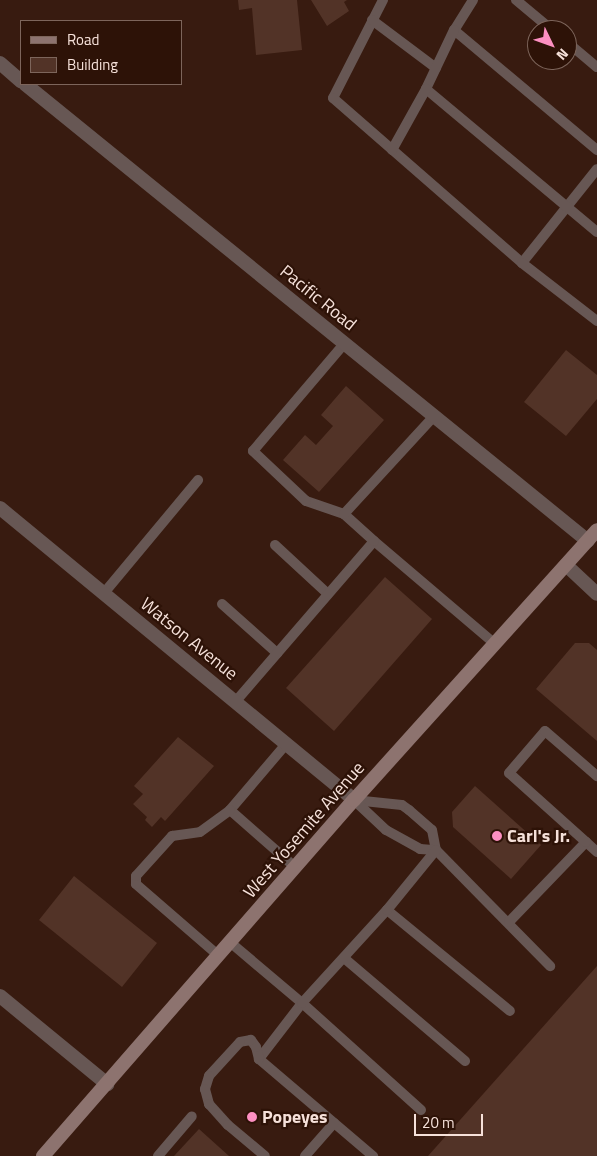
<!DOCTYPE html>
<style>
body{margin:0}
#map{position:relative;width:597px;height:1156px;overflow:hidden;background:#381b10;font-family:"Titillium Web",sans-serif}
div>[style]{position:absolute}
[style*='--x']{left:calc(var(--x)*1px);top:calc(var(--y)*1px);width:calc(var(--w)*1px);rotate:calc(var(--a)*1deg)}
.building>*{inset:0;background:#523327}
.service>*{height:10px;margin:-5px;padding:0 5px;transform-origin:5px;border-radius:5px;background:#675754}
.minor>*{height:14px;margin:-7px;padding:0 7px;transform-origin:7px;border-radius:7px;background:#675754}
.secondary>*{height:14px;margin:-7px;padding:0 7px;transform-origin:7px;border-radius:7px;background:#8d736f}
.dots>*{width:14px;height:14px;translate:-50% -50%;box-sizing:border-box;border:2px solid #2d1207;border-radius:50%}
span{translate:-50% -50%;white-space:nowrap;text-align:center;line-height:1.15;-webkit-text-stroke:4.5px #2d1207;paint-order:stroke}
.street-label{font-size:18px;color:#f6e1da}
.poi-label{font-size:18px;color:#f6e1da;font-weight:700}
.left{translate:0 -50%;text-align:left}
.legend{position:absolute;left:20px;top:20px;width:162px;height:65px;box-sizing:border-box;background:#2d1207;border:1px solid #7d655b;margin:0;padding:6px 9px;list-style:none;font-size:15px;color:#f6e1da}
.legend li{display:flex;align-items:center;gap:10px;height:25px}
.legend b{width:25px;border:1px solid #7d655b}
.north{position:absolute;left:527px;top:20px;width:50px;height:50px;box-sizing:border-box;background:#2d1207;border:1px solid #7d655b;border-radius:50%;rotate:132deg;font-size:14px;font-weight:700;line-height:20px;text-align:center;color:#f6e1da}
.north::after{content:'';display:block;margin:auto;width:18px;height:22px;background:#fc8fc1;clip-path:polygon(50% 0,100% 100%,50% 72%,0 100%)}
.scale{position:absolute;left:414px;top:1114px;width:69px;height:22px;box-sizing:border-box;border:2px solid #f6e1da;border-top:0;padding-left:6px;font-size:15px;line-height:18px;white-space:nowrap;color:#f6e1da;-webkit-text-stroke:4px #2d1207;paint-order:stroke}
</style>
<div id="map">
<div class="building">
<div style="clip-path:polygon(238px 0,297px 0,302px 50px,256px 55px,252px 8px,239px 10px)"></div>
<div style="clip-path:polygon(311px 0,347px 0,344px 2px,349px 11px,327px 26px)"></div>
<div style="clip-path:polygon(566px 350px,597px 375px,597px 399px,566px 436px,524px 402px)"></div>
<div style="clip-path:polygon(346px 386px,384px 420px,319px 492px,283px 460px,305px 435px,316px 445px,333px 426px,321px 415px)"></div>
<div style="clip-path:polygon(385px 577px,432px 619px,334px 731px,286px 688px)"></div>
<div style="clip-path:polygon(575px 643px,589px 643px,597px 650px,597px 741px,536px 689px)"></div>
<div style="clip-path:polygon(178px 737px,214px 766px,165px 821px,161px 817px,152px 827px,145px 820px,147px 817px,133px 804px,143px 794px,134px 786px)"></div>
<div style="clip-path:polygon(475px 786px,541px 845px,511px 879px,453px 827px,452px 812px)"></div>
<div style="clip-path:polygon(74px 876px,157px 943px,122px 987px,39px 920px)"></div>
<div style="clip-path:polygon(597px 966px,597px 1156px,428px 1156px)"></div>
<div style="clip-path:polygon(199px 1129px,229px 1156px,174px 1156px)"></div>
</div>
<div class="service">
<div style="--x:383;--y:0;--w:110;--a:117"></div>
<div style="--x:333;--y:98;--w:251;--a:41.1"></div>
<div style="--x:522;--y:263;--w:120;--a:-51.4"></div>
<div style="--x:473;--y:0;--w:36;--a:122"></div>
<div style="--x:454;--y:30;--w:187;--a:40"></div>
<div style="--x:516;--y:0;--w:47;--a:39.8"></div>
<div style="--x:372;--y:20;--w:80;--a:36.9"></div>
<div style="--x:454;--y:30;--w:65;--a:115.4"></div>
<div style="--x:426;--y:89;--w:223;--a:39.9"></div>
<div style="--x:567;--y:42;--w:39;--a:40"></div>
<div style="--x:392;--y:150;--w:70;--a:-60.9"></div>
<div style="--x:522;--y:263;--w:95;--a:37.7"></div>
<div style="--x:344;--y:514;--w:40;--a:-161.1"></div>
<div style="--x:306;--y:501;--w:73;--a:-136.7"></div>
<div style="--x:253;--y:451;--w:142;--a:-49.6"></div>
<div style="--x:374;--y:541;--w:159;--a:40.4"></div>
<div style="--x:275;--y:545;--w:72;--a:42.8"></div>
<div style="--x:104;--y:593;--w:147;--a:-50.2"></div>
<div style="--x:222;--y:604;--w:74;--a:41.7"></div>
<div style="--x:236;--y:701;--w:211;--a:-49.2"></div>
<div style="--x:374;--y:541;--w:40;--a:-138"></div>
<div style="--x:344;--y:514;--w:133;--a:-47.4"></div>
<div style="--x:287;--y:743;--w:88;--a:130.4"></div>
<div style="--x:230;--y:810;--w:88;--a:41.3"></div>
<div style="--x:354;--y:800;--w:48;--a:5.9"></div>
<div style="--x:402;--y:805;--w:9;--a:36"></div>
<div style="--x:409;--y:810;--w:30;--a:41"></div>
<div style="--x:432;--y:830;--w:20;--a:79"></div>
<div style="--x:436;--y:850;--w:163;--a:45.5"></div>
<div style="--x:354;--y:800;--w:44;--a:43.2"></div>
<div style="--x:386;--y:830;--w:39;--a:29"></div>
<div style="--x:420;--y:849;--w:16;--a:4"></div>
<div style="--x:586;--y:842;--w:15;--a:42"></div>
<div style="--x:387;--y:910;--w:159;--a:39.4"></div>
<div style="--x:509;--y:922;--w:111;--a:-46.1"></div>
<div style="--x:586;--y:842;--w:103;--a:-138.1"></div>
<div style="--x:509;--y:773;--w:55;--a:-49.4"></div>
<div style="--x:545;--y:731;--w:69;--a:40.9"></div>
<div style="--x:231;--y:943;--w:93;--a:40.2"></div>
<div style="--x:302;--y:1003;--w:71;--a:127.5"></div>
<div style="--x:259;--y:1059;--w:150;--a:40.4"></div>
<div style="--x:219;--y:956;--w:110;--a:-139.1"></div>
<div style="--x:136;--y:884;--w:8;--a:-90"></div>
<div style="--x:136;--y:876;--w:54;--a:-48"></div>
<div style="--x:172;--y:836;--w:28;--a:-8"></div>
<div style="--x:200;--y:832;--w:37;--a:-36"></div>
<div style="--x:344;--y:958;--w:159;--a:40.4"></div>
<div style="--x:259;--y:1059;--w:12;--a:-104"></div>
<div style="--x:256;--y:1047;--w:9;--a:-126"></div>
<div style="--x:251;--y:1040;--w:11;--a:170"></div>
<div style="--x:240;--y:1042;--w:46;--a:132.4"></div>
<div style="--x:209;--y:1076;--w:14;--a:107"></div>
<div style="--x:205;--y:1089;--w:16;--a:75"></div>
<div style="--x:209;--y:1104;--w:28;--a:48"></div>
<div style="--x:228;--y:1125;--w:48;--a:40"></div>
<div style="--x:421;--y:1110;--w:160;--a:-138"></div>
<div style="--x:302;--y:1003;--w:126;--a:-47.6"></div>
<div style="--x:387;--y:910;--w:77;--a:-50.8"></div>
<div style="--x:158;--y:1156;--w:52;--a:-49.6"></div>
<div style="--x:305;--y:1156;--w:44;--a:-48.7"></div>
</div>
<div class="minor">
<div style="--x:0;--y:63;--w:28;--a:41"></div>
<div style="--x:25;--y:84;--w:725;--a:39.07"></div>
<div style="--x:0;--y:508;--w:459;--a:39.5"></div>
<div style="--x:566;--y:565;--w:42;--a:43.1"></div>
<div style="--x:0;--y:996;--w:139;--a:39.4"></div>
</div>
<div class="secondary">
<div style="--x:43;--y:1156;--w:473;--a:-48.9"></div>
<div style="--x:354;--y:800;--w:363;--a:-48"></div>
</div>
<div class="dots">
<div style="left:497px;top:836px;background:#fc8fc1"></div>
<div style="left:252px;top:1117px;background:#fc8fc1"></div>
</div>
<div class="street-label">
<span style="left:318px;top:298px;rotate:39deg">Pacific Road</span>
<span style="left:189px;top:639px;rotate:39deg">Watson Avenue</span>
<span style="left:304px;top:830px;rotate:-49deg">West Yosemite Avenue</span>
</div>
<div class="poi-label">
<span class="left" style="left:507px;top:836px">Carl's Jr.</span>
<span class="left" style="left:262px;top:1117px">Popeyes</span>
</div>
<ul class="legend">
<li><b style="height:6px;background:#8d736f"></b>Road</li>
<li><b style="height:14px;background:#523327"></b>Building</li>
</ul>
<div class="north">N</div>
<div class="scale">20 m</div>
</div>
